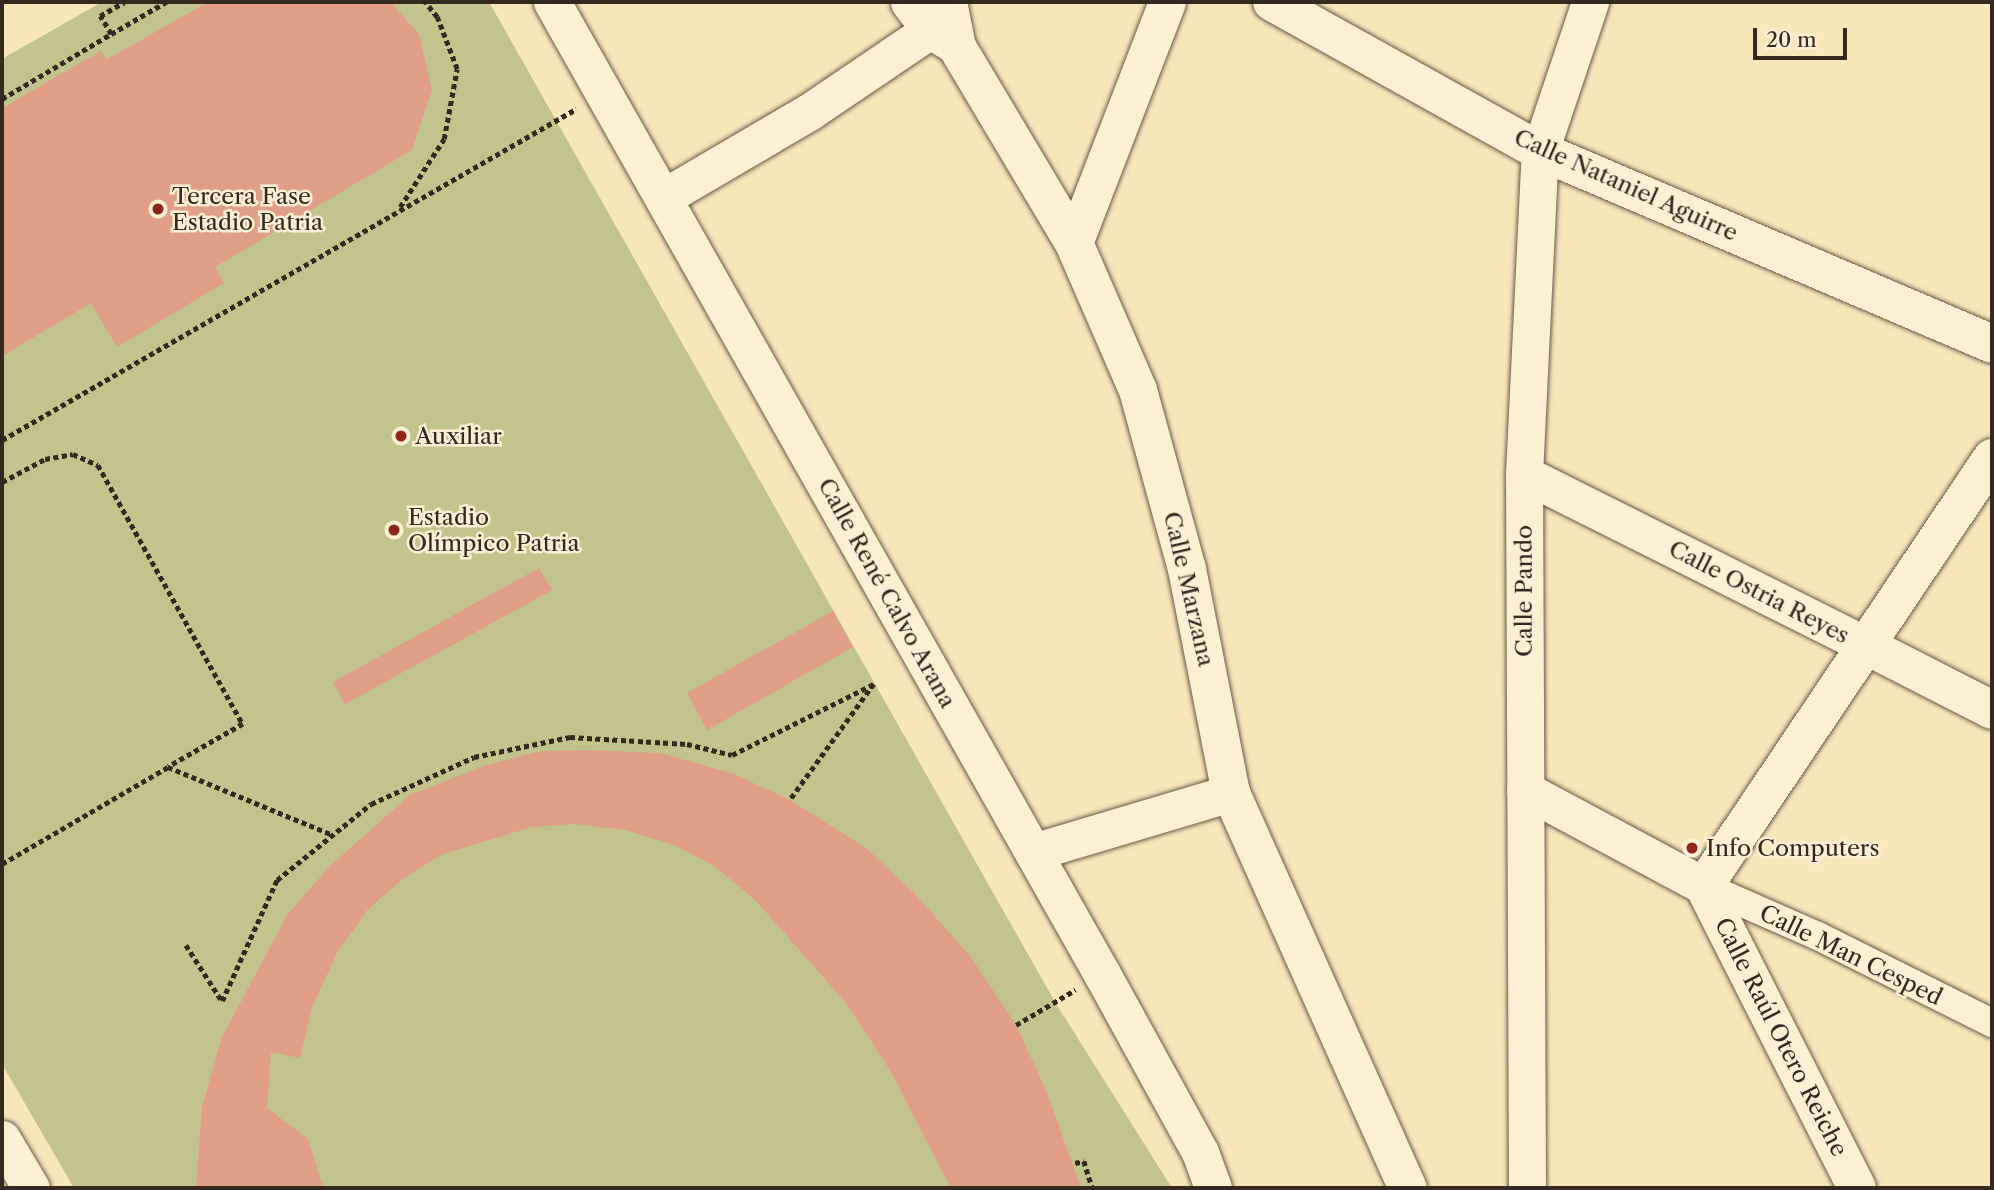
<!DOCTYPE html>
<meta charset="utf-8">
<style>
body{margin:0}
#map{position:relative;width:1994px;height:1190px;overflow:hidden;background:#fae6bb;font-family:"Libre Caslon Text",serif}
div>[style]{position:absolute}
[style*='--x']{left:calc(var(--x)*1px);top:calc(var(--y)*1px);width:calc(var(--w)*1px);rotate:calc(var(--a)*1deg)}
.green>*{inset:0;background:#c2c38d}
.building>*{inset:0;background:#e19f89}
.path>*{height:4.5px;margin-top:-2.25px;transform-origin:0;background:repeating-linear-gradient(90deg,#342821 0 5px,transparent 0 8.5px)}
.roads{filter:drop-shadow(0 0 2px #665848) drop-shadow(0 0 2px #665848)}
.pedestrian>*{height:28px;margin:-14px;padding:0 14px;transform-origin:14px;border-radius:14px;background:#fcefd3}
.minor>*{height:37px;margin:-18.5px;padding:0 18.5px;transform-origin:18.5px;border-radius:18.5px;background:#fcefd3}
.tertiary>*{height:38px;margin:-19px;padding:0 19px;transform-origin:19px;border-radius:19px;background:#fcefd3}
.secondary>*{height:38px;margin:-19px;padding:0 19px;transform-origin:19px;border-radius:19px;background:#fcefd3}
.dots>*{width:19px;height:19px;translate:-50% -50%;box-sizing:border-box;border:4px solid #fcefd3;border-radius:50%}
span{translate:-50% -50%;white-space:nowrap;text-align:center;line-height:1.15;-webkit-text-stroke:5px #fcefd3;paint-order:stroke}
.street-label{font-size:23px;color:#342821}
.poi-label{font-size:23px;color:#342821}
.left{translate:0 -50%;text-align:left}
.frame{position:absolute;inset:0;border:4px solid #342821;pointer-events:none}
.scale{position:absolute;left:1753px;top:28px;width:94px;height:32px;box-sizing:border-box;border:4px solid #342821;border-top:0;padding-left:9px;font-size:21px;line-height:24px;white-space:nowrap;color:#342821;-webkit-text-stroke:5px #fcefd3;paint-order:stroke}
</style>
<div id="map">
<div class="green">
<div style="clip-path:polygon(102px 2px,489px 2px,1055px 1002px,1172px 1188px,74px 1188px,2px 1064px,2px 59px)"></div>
</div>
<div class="building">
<div style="clip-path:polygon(208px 2px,390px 2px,419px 34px,432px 90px,412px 150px,215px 267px,224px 283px,117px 347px,91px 303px,2px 356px,2px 108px,101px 51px,106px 60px)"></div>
<div style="clip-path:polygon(539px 568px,552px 590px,345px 704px,333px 682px)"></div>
<div style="clip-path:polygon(833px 611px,853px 647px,707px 730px,687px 693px)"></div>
<div style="clip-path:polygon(589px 750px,660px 753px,734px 774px,790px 800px,866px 848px,916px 895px,970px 956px,1016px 1025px,1046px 1090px,1081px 1188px,951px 1188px,890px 1070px,846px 1003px,756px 901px,716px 867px,674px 845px,625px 830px,575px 824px,532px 827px,443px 854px,404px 878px,368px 909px,337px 953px,312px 1007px,300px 1058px,271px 1052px,267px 1108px,308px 1139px,323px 1188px,196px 1188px,202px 1107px,222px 1037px,288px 914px,329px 867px,410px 795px,487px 765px,540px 751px)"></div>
</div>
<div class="path">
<div style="--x:111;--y:34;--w:64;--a:-30.2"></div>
<div style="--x:2;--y:99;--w:127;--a:-30.8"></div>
<div style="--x:111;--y:34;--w:21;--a:-121"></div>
<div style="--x:100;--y:16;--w:28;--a:-30"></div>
<div style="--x:400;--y:207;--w:81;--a:-57.1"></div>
<div style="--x:444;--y:139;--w:71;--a:-79.5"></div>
<div style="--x:457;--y:69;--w:56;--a:-111"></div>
<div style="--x:437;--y:17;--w:19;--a:-129"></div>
<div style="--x:2;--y:440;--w:663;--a:-29.97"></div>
<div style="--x:2;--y:482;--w:49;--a:-28.1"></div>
<div style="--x:45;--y:459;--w:28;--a:-10"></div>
<div style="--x:73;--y:454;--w:27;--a:24"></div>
<div style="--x:98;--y:465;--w:297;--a:60.8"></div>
<div style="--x:243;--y:724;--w:86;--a:150.2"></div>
<div style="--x:2;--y:864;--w:192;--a:-30.3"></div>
<div style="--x:168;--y:767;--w:178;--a:22.4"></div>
<div style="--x:186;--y:945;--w:67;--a:57.3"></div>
<div style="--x:222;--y:1001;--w:133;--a:-65.6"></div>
<div style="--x:277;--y:880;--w:121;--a:-39"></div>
<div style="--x:371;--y:804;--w:113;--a:-24.5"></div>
<div style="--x:474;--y:757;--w:98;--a:-11.8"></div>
<div style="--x:570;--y:737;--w:117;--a:3.4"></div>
<div style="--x:687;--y:744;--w:46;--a:13.7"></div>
<div style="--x:732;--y:755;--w:159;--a:-26.6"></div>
<div style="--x:874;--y:684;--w:143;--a:125.9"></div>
<div style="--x:1016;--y:1025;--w:69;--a:-30.7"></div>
<div style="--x:1075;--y:1163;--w:9;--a:-13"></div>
<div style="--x:1084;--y:1161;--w:28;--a:73"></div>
</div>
<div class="roads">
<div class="pedestrian">
<div style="--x:1704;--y:886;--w:124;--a:23.7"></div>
<div style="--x:1818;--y:936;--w:195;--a:26.6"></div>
</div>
<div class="minor">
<div style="--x:552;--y:2;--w:1117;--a:60.5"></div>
<div style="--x:1102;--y:974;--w:203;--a:61.2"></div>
<div style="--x:1200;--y:1152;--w:38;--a:70"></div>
<div style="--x:909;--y:2;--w:35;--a:53"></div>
<div style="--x:930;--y:30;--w:23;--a:31"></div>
<div style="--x:664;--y:197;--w:168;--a:-30.4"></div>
<div style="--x:809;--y:112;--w:146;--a:-34.1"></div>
<div style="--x:1074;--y:243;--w:258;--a:-68.9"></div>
<div style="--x:1524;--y:474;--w:384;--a:26.6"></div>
<div style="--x:1525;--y:790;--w:203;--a:28.2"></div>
<div style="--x:1033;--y:852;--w:207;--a:-16.6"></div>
<div style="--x:2;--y:1139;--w:57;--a:59.4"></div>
<div style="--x:1527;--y:1188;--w:714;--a:-90.24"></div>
<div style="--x:1524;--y:474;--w:323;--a:-87.2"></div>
<div style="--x:1540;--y:151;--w:157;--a:-71.4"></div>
</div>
<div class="tertiary">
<div style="--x:1272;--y:2;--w:307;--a:29.1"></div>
<div style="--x:1540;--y:151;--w:491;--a:23.1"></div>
<div style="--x:1867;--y:646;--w:140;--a:27.1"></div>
<div style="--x:1857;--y:1188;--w:339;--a:-116.9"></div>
<div style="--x:1704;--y:886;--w:516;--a:-56.06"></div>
</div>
<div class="secondary">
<div style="--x:948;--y:2;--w:46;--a:78.7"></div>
<div style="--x:957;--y:47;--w:228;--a:59.2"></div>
<div style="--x:1074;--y:243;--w:160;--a:66.5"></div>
<div style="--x:1138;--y:390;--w:186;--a:74.7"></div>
<div style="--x:1187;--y:569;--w:228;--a:78.9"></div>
<div style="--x:1231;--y:793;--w:433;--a:65.9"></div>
</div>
</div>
<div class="dots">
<div style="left:158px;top:209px;background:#8f2418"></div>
<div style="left:401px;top:436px;background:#8f2418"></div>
<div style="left:394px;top:530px;background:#8f2418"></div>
<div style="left:1692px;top:848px;background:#8f2418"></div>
</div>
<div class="street-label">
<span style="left:1626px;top:185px;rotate:24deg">Calle Nataniel Aguirre</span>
<span style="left:1189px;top:589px;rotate:77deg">Calle Marzana</span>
<span style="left:1524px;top:591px;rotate:-90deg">Calle Pando</span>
<span style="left:1759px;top:592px;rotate:27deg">Calle Ostria Reyes</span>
<span style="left:887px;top:593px;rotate:61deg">Calle René Calvo Arana</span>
<span style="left:1851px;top:955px;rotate:26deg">Calle Man Cesped</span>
<span style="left:1781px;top:1037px;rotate:63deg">Calle Raúl Otero Reiche</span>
</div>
<div class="poi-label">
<span class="left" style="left:172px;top:209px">Tercera Fase<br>Estadio Patria</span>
<span class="left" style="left:415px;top:436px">Auxiliar</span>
<span class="left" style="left:408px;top:530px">Estadio<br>Olímpico Patria</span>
<span class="left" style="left:1706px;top:848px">Info Computers</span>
</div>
<div class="frame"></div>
<div class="scale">20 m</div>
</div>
